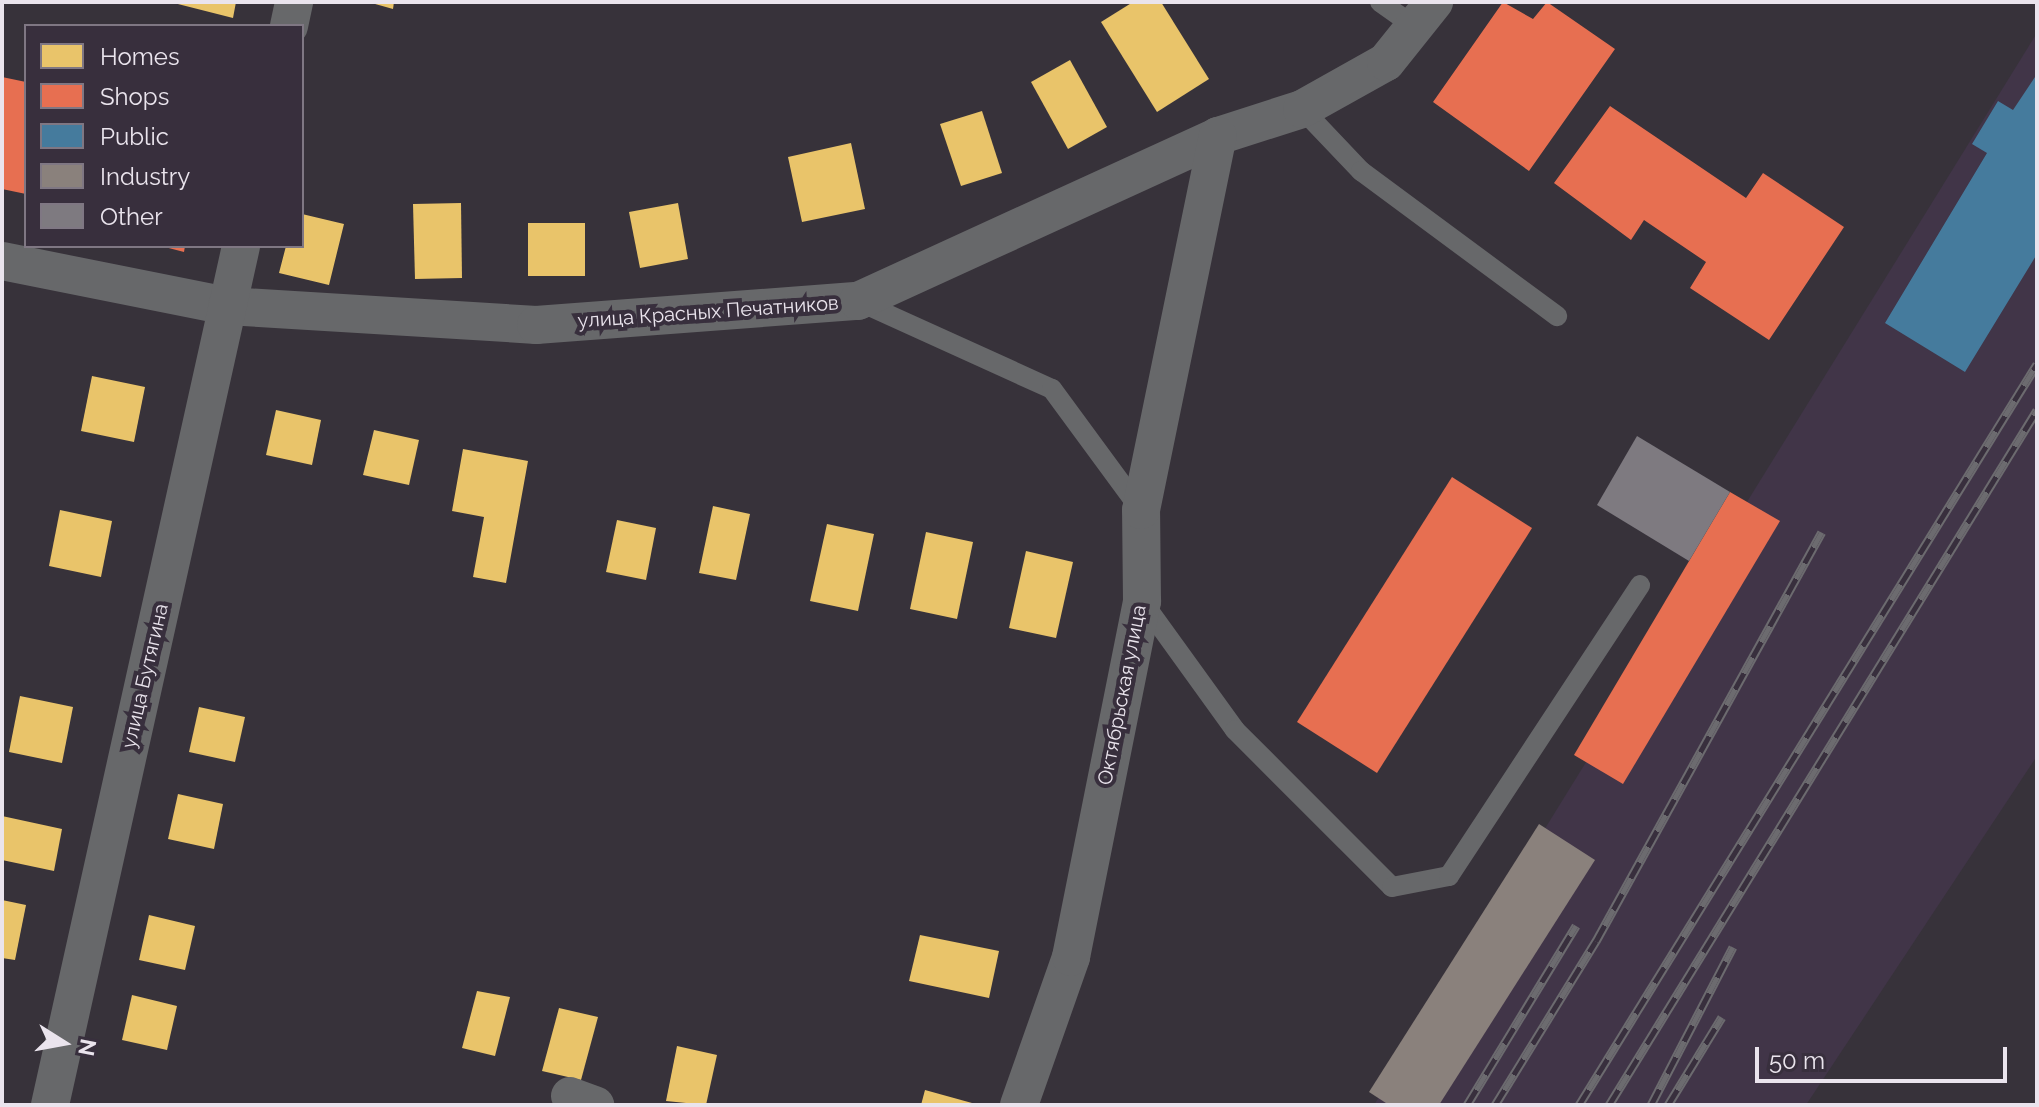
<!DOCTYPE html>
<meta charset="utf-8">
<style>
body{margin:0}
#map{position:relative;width:2039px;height:1107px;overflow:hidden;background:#37323a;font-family:Raleway,sans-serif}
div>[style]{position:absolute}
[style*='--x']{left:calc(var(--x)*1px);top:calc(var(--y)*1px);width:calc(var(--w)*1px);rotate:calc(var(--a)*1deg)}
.built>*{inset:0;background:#413548}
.homes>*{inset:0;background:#e9c46a}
.shops>*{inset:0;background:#e76f51}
.public>*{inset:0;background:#457b9d}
.industry>*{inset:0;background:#8a817c}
.building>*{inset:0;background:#7e7a80}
.service>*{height:20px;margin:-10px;padding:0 10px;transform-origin:10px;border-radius:10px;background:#67686a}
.minor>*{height:38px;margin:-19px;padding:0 19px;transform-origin:19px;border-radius:19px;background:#67686a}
.rail>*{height:9px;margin-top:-4.5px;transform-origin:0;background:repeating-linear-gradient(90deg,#382f3d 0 18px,#6c6b6f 0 36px);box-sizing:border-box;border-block:2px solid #6c6b6f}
span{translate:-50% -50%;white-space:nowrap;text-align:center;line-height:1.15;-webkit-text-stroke:8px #382f3d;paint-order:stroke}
.street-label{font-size:20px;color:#eae4ed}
.frame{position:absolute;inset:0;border:4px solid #eae4ed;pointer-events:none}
.legend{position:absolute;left:24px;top:24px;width:280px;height:224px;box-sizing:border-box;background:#382f3d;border:2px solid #7f7783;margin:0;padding:10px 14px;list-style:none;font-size:24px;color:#eae4ed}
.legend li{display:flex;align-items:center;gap:16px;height:40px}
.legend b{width:40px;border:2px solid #7f7783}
.north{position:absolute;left:24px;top:1003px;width:80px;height:80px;-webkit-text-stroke:6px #382f3d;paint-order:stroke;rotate:101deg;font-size:22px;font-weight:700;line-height:32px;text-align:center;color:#eae4ed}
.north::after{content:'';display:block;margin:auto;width:28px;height:36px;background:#eae4ed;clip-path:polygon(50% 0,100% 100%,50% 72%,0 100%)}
.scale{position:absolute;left:1755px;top:1047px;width:252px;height:36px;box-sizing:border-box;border:4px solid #eae4ed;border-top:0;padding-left:10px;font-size:24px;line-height:28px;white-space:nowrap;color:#eae4ed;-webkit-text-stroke:6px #382f3d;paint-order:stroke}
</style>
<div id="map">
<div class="built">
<div style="clip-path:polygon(2037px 33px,2037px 756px,1806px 1105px,1374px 1105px)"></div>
</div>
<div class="homes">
<div style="clip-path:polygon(170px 2px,236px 2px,233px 18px)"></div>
<div style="clip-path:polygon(368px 2px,394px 2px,393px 9px)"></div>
<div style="clip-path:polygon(1133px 2px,1161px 2px,1209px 79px,1157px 112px,1101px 22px)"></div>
<div style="clip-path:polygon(1070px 60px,1107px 127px,1068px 149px,1031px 82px)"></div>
<div style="clip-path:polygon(982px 111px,1002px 173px,961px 186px,940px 124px)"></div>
<div style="clip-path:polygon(851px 143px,865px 209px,802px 222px,788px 157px)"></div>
<div style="clip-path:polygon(461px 203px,462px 278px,415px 279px,413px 204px)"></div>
<div style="clip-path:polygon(678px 203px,688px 259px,640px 268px,629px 212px)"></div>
<div style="clip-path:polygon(302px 214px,344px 224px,329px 285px,279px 273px,286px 246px,302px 246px)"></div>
<div style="clip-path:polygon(528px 223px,585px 223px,585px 276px,528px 276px)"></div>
<div style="clip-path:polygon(92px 376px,145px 387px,134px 442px,81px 431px)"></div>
<div style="clip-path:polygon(276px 410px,321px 420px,312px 465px,266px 455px)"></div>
<div style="clip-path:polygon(374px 430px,419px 440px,409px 485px,363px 475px)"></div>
<div style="clip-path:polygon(463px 449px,528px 461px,506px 583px,473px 577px,484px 517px,452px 511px)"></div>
<div style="clip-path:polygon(713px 506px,750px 514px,736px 580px,699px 573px)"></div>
<div style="clip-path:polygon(60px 510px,112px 521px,101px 577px,49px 566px)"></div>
<div style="clip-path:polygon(617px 520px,656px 528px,646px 580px,606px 572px)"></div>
<div style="clip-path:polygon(827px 524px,874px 534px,858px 611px,810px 601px)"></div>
<div style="clip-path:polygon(926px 532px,973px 542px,957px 619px,910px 609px)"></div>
<div style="clip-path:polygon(1026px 551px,1073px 562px,1056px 638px,1009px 628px)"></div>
<div style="clip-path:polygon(20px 696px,73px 707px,62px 763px,9px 752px)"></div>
<div style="clip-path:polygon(199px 707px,245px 717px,235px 762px,189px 752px)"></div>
<div style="clip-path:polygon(178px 794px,223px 804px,214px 849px,168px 839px)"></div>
<div style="clip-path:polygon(2px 816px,62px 829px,54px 871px,2px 860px)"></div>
<div style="clip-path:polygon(2px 900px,26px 905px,15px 960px,2px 958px)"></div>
<div style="clip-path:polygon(149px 915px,195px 926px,185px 970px,139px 960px)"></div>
<div style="clip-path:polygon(920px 935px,999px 951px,989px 998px,909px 981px)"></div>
<div style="clip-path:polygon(477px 991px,510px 997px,495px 1056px,462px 1048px)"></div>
<div style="clip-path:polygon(132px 995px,177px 1006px,167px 1050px,122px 1040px)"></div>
<div style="clip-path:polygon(559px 1008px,598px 1017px,581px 1080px,542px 1071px)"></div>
<div style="clip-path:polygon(677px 1046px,717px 1055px,706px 1105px,666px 1101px)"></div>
<div style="clip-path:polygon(925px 1090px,972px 1103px,971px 1105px,921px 1105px)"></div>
</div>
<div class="shops">
<div style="clip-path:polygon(1503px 2px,1533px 19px,1547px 2px,1615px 49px,1529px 171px,1433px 102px)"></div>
<div style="clip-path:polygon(2px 77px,26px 82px,26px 194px,2px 189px)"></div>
<div style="clip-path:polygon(1610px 106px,1746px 198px,1763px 173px,1844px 227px,1769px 340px,1690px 288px,1706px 262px,1644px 220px,1631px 240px,1554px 183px)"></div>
<div style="clip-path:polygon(161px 246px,185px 246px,184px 252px)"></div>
<div style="clip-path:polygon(1452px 477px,1532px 528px,1377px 773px,1297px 722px)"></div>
<div style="clip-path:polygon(1730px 492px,1780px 521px,1623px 784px,1574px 755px)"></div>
</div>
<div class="public">
<div style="clip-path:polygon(2037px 74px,2037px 254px,1965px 372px,1885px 323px,1987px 153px,1972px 144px,1998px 101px,2013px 110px)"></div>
</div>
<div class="industry">
<div style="clip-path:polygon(1539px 824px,1595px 860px,1439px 1105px,1389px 1105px,1369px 1092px)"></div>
</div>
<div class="building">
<div style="clip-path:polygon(1637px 436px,1730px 492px,1689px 561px,1597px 505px)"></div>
</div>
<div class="service">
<div style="--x:1380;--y:2;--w:42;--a:35.2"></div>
<div style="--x:1302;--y:109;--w:86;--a:46.4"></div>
<div style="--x:1361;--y:171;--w:244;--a:36.5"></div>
<div style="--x:858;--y:301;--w:213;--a:24.4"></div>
<div style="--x:1052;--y:389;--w:150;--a:53.7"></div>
<div style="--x:1142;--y:601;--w:159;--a:54.2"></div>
<div style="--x:1235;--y:730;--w:222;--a:45"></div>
<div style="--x:1392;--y:887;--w:58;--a:-10.9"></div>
<div style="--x:1449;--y:876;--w:348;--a:-56.7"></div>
</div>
<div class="minor">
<div style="--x:289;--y:26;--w:25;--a:-78"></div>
<div style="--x:2;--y:261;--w:229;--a:11.3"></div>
<div style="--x:227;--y:306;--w:310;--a:3.5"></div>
<div style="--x:536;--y:325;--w:323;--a:-4.3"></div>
<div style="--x:858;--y:301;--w:396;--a:-24.6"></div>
<div style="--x:1218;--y:136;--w:88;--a:-17.8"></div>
<div style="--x:1302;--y:109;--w:96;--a:-29.2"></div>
<div style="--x:1386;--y:62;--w:77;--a:-51.3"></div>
<div style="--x:570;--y:1096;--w:27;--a:20"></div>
<div style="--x:50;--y:1105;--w:880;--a:-77.46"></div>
<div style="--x:1019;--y:1105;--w:157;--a:-70.6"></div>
<div style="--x:1071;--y:957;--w:363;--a:-78.7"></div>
<div style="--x:1142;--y:601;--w:91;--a:-90.6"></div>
<div style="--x:1141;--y:510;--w:382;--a:-78.4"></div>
</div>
<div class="rail">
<div style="--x:1467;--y:1105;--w:210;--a:-58.7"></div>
<div style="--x:1495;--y:1105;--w:193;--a:-58.4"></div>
<div style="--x:1596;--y:941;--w:467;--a:-61.1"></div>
<div style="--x:1579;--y:1105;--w:871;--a:-58.28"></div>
<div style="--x:1609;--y:1105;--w:816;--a:-58.37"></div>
<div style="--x:1651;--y:1105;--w:178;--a:-62.6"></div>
<div style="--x:1668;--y:1105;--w:103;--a:-58.5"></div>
</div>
<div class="street-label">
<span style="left:708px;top:312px;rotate:-4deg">улица Красных Печатников</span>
<span style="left:145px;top:676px;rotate:-77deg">улица Бутягина</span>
<span style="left:1122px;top:695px;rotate:-79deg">Октябрьская улица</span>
</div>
<div class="frame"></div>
<ul class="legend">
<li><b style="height:22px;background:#e9c46a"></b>Homes</li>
<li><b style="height:22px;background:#e76f51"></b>Shops</li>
<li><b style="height:22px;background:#457b9d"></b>Public</li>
<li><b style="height:22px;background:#8a817c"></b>Industry</li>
<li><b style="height:22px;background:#7e7a80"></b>Other</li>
</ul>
<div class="north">N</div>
<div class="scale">50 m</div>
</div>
